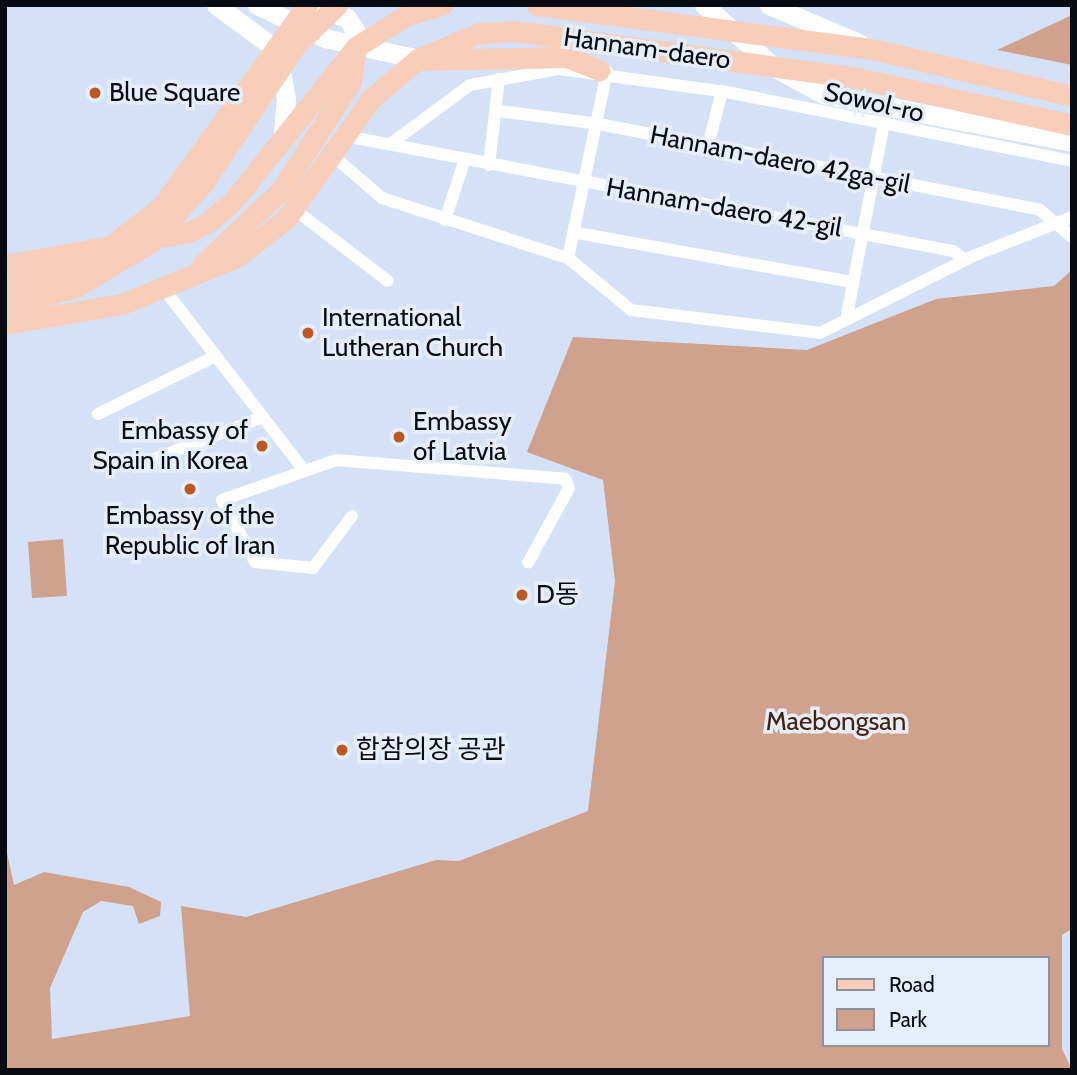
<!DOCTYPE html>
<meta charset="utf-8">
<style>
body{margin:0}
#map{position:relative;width:1077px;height:1075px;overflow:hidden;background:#d4e1f7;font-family:Cabin,"Noto Sans KR",sans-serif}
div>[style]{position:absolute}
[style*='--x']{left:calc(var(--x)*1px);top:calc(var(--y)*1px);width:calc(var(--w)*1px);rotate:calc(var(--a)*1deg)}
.green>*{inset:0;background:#d0a18c}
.street>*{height:12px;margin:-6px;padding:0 6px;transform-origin:6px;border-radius:6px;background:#fff}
.secondary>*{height:19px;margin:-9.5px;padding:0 9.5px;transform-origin:9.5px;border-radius:9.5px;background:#fff}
.primary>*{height:21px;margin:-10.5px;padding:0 10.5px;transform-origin:10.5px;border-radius:10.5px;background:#f8cebb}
.dots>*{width:19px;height:19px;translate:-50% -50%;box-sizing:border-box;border:4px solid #e6eefb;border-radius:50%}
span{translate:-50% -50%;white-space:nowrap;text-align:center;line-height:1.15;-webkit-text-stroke:7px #e6eefb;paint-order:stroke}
.street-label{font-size:26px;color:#080b12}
.poi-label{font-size:26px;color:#080b12}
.left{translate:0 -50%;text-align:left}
.right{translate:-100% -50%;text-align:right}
.park-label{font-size:26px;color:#49220d}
.frame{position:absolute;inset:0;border:7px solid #080b12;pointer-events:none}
.legend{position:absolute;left:822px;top:956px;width:228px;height:91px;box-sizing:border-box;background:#e6eefb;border:2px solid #8d939e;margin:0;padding:9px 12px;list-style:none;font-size:21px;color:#080b12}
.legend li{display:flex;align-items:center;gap:14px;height:35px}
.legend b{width:35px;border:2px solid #8d939e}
</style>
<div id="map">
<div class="green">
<div style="clip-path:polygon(1072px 15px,1072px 65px,997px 50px)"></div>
<div style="clip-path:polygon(evenodd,1072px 270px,1072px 929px,1062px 935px,1062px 1049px,1072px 1070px,5px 1070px,5px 844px,14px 885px,44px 872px,129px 887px,161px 902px,160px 916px,139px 924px,133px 906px,101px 901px,83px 912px,50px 988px,52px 1039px,190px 1016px,181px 906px,246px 917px,436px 860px,459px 861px,588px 811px,615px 581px,603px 480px,527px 452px,573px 337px,807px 350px,936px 299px,1054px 286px,1072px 270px,823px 958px,1047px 958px,1047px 1045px,823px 1045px,823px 958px)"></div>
<div style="clip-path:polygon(63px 539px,67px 596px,32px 598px,28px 542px)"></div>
</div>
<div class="street">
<div style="--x:499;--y:111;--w:101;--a:7.4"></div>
<div style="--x:599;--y:124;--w:449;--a:11"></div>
<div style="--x:1040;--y:210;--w:42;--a:40.2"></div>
<div style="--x:345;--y:136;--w:619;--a:10.71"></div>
<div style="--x:953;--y:251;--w:15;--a:37"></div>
<div style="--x:390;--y:144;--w:99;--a:-36.4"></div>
<div style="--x:470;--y:85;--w:90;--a:-10.2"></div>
<div style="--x:559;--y:69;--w:170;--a:7.8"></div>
<div style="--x:727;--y:92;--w:352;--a:11.3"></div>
<div style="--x:708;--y:146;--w:57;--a:-75.7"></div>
<div style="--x:332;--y:155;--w:66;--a:40.7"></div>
<div style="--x:382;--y:198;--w:195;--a:17.9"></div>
<div style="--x:568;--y:258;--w:82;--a:39.5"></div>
<div style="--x:631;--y:310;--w:190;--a:6.9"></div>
<div style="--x:820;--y:333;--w:171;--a:-26.7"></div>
<div style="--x:973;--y:256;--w:106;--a:-21.5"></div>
<div style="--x:489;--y:165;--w:87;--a:-83.4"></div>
<div style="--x:294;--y:209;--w:118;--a:37.5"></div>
<div style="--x:445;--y:220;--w:64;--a:-71.8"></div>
<div style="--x:577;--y:233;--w:278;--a:10.1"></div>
<div style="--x:568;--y:258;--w:191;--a:-78.2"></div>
<div style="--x:164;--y:289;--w:229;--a:52.3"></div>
<div style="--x:847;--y:315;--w:197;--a:-79.1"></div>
<div style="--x:98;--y:414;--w:131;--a:-26.2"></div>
<div style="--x:138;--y:465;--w:134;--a:-21"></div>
<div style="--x:352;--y:516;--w:65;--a:126.9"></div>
<div style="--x:313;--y:568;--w:58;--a:-174.1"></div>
<div style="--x:255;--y:562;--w:70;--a:-118"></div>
<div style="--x:222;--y:500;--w:121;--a:-19.3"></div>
<div style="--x:336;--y:460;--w:230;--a:4.7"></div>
<div style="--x:565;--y:479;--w:10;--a:66"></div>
<div style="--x:569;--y:488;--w:85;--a:118.7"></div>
</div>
<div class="secondary">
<div style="--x:216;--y:5;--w:76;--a:36.4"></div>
<div style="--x:277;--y:50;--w:49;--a:79.4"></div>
<div style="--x:286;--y:98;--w:37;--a:95"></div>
<div style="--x:257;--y:5;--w:76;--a:25.9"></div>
<div style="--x:325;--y:38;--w:95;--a:12.7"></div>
<div style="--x:308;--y:5;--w:41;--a:18.4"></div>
<div style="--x:347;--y:18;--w:17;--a:57"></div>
<div style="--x:356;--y:32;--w:15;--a:90"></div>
<div style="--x:704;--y:5;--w:95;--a:41.6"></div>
<div style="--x:775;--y:68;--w:55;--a:28.4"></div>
<div style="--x:823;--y:94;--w:254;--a:10.9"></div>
<div style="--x:769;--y:5;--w:98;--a:22.9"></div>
</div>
<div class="primary">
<div style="--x:537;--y:5;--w:338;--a:7.5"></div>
<div style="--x:872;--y:49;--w:205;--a:13.2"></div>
<div style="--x:420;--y:60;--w:147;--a:-1.2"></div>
<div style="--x:567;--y:57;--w:35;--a:22"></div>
<div style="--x:5;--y:265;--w:187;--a:-10.2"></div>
<div style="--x:189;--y:232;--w:20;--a:-27"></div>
<div style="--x:207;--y:223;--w:34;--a:-40"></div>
<div style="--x:233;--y:201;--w:197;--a:-51.4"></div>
<div style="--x:356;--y:47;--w:58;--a:-32.3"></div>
<div style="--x:405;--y:16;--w:39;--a:-17"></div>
<div style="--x:202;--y:265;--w:110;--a:-43.5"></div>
<div style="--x:282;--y:189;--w:128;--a:-57.4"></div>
<div style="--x:351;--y:81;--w:34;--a:-82"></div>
<div style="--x:5;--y:287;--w:64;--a:-16.4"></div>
<div style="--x:66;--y:269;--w:52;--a:-27.6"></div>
<div style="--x:112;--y:245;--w:63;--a:-38"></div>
<div style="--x:162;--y:206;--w:248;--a:-54.2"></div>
<div style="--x:5;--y:306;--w:73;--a:-15"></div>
<div style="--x:76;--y:287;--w:87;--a:-31"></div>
<div style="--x:151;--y:242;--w:80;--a:-48.5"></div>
<div style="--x:204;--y:182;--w:164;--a:-56.2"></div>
<div style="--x:295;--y:46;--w:59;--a:-44.3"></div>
<div style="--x:5;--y:324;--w:119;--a:-9.7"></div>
<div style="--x:122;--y:304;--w:124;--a:-22.2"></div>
<div style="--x:237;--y:257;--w:62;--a:-37.8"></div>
<div style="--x:286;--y:219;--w:147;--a:-54.7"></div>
<div style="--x:371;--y:99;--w:62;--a:-40.4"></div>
<div style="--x:418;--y:59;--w:66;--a:-23.1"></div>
<div style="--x:479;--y:33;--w:35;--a:-3"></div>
<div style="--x:514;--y:31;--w:346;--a:7.8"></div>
<div style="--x:857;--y:78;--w:220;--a:12.3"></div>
</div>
<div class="dots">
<div style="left:95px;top:93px;background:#bc5921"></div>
<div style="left:308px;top:333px;background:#bc5921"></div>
<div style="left:399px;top:437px;background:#bc5921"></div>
<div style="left:262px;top:446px;background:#bc5921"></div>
<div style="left:190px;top:489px;background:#bc5921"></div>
<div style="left:522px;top:595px;background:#bc5921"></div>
<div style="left:342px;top:750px;background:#bc5921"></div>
</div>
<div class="street-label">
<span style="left:647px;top:49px;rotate:8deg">Hannam-daero</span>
<span style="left:874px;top:103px;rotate:13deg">Sowol-ro</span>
<span style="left:780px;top:160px;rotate:11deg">Hannam-daero 42ga-gil</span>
<span style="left:724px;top:208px;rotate:10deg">Hannam-daero 42-gil</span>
</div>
<div class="poi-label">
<span class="left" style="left:109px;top:93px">Blue Square</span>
<span class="left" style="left:322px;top:333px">International<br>Lutheran Church</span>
<span class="left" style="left:413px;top:437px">Embassy<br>of Latvia</span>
<span class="right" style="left:248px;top:446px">Embassy of<br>Spain in Korea</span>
<span style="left:190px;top:531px">Embassy of the<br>Republic of Iran</span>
<span class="left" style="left:536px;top:595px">D동</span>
<span class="left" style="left:356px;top:750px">합참의장 공관</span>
</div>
<div class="park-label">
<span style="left:836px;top:722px">Maebongsan</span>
</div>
<div class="frame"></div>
<ul class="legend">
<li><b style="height:9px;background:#f8cebb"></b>Road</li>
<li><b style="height:19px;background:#d0a18c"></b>Park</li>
</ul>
</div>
